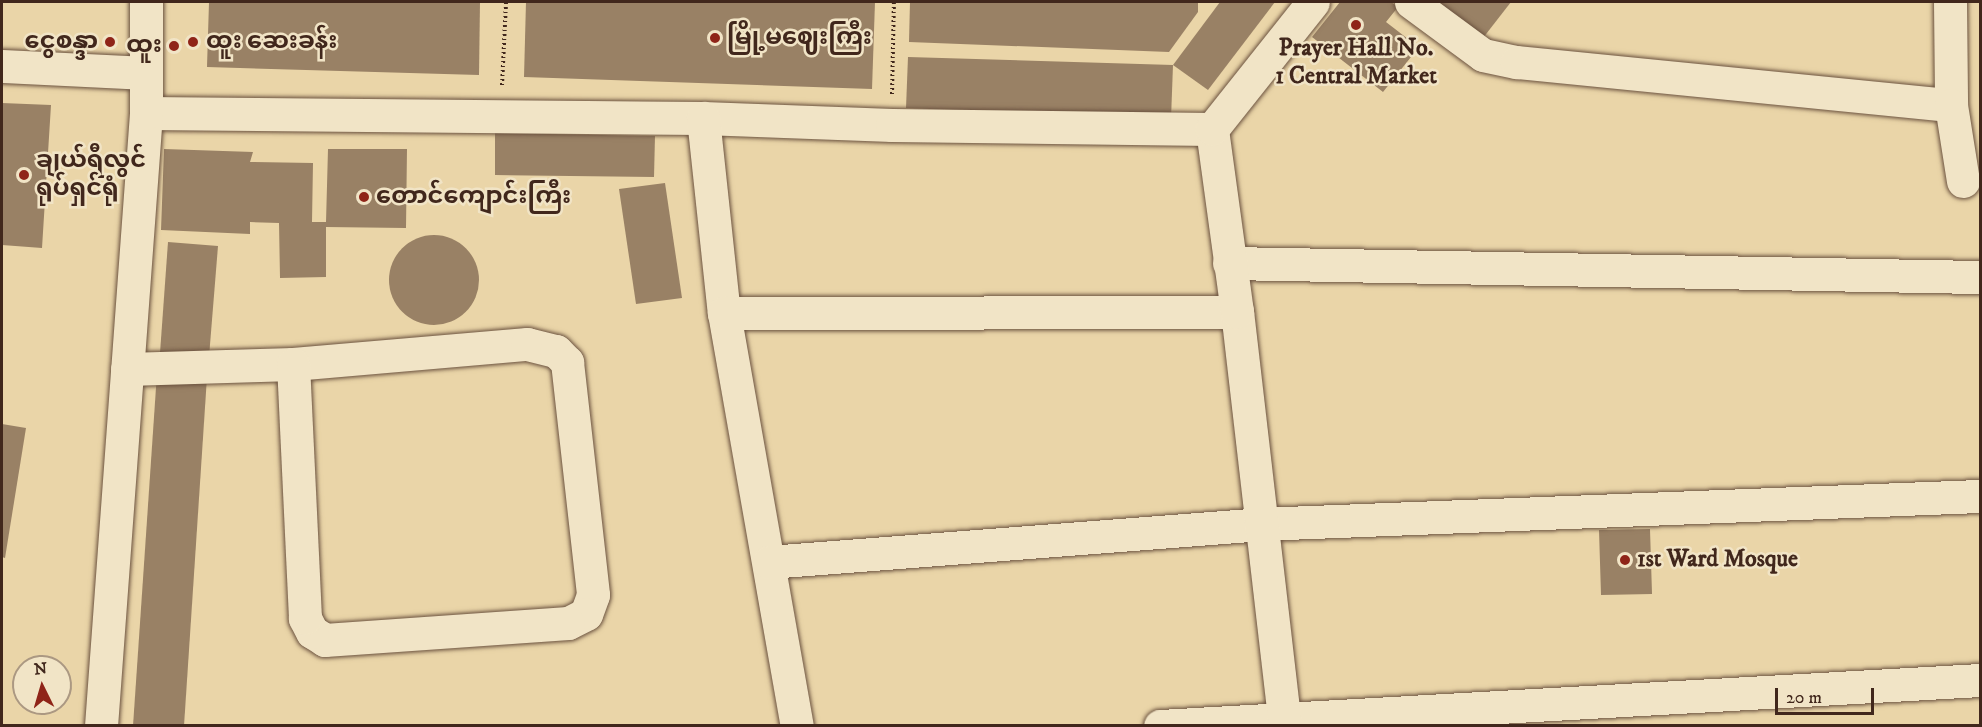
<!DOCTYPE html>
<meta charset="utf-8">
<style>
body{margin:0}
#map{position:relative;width:1982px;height:727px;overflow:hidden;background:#ead5a8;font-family:"IM FELL DW Pica","Noto Sans Myanmar",serif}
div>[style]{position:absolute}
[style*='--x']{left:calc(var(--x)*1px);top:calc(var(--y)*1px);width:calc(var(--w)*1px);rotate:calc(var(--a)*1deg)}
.building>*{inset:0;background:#998165}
.round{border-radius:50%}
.path>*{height:4px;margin-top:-2px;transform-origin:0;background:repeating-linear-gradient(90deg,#41271c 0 1.5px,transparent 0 4.5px)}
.roads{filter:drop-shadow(0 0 2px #6b523f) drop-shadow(0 0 2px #6b523f)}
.minor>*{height:33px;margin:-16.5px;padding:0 16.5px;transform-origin:16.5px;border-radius:16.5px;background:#f1e4c6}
.dots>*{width:16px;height:16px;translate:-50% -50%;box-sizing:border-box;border:3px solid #f1e4c6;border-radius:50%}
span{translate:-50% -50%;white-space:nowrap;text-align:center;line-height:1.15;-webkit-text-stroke:5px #f1e4c6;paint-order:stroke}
.poi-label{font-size:24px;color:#41271c;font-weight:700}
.left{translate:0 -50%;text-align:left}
.right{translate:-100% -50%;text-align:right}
.frame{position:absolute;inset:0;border:3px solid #41271c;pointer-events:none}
.north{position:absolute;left:12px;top:655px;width:60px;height:60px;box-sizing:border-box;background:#f1e4c6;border:2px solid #ab9882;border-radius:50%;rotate:355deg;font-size:16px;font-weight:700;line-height:24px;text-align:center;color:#41271c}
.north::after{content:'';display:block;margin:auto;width:21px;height:27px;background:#8f2418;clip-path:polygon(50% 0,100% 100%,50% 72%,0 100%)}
.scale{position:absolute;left:1775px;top:688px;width:99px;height:27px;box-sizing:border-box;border:3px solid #41271c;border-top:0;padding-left:8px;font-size:18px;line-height:21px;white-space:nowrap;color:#41271c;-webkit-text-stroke:4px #f1e4c6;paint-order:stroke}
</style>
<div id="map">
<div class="building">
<div style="clip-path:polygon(209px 2px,480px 2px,479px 75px,207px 67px)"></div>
<div style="clip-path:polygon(526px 2px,875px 2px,872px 89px,524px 77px)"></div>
<div style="clip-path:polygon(910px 2px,1198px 2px,1198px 12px,1169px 52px,909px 42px)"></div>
<div style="clip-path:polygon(1220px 2px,1275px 2px,1208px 90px,1173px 65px)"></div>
<div style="clip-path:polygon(1340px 2px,1391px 2px,1398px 7px,1386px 22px,1408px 39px,1400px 49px,1411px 57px,1383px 92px,1312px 37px)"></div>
<div style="clip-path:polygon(1435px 2px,1511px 2px,1483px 38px)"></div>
<div style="clip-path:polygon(908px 57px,1173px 65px,1171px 119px,906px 108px)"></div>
<div style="clip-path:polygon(2px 103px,51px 105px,42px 248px,2px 245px)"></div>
<div style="clip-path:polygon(495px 133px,655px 136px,654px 177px,495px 175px)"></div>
<div style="clip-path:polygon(164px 149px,253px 152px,250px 162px,313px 163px,312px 222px,326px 222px,328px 149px,407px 149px,406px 228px,326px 227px,326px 277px,280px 278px,279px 223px,250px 222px,250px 234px,161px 230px)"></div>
<div style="clip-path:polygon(665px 183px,682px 298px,636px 304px,619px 189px)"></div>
<div class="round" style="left:389px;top:235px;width:90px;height:90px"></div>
<div style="clip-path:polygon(168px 242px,218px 246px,209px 357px,160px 353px)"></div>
<div style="clip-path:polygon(157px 373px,207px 377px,184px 726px,133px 726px)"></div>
<div style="clip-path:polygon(2px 424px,26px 428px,5px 558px,2px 557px)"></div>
<div style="clip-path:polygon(1650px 529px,1652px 594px,1601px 595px,1599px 530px)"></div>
</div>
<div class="path">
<div style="--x:502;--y:85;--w:83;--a:-87.2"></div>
<div style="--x:892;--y:94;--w:92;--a:-88.8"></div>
</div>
<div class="roads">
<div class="minor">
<div style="--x:1411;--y:2;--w:89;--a:36.4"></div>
<div style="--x:1483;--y:55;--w:35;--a:12"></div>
<div style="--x:1517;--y:62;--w:436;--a:5.7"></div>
<div style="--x:1950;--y:2;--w:103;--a:89.4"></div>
<div style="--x:1951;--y:105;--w:77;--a:81"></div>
<div style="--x:2;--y:66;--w:144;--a:2.8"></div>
<div style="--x:146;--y:113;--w:557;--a:0.51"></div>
<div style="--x:703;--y:118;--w:189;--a:2.1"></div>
<div style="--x:892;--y:125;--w:320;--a:0.7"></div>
<div style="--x:703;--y:118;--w:196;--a:83.9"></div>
<div style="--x:724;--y:313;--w:419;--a:80"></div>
<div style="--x:1229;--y:263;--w:751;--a:1.07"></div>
<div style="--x:724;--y:313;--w:513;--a:-0.11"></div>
<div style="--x:127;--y:369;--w:166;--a:-1.7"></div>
<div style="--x:293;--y:364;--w:235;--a:-4.9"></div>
<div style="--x:527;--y:344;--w:30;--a:14"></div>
<div style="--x:556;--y:351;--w:16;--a:45"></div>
<div style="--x:567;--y:362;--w:234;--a:83.6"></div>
<div style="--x:593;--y:595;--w:20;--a:110"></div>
<div style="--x:586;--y:614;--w:20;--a:153"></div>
<div style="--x:568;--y:623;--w:244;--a:176"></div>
<div style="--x:325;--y:640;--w:15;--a:-148"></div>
<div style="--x:312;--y:632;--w:16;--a:-117"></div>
<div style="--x:305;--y:618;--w:254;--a:-92.7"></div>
<div style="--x:769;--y:562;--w:492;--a:-4.4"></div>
<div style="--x:1260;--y:524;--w:721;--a:-2.23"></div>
<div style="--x:101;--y:726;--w:615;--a:-85.8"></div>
<div style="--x:146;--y:113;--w:111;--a:-90"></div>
<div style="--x:1160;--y:726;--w:821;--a:-3.21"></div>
<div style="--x:1285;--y:726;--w:417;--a:-96.6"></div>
<div style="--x:1237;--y:312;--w:185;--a:-97.8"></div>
<div style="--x:1212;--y:129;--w:162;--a:-51.5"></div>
</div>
</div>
<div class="dots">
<div style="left:1356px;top:25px;background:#8f2418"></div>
<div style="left:715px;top:38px;background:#8f2418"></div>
<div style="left:110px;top:42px;background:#8f2418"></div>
<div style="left:193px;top:42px;background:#8f2418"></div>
<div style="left:174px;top:46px;background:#8f2418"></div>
<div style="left:24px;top:175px;background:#8f2418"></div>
<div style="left:364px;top:197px;background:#8f2418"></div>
<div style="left:1625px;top:560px;background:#8f2418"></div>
</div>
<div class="poi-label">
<span class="left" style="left:727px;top:38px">မြို့မဈေးကြီး</span>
<span class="right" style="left:98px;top:42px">ငွေစန္ဒာ</span>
<span class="left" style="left:206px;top:42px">ထူး ဆေးခန်း</span>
<span class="right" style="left:162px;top:46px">ထူး</span>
<span style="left:1356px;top:63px">Prayer Hall No.<br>1 Central Market</span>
<span class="left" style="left:36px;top:175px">ချယ်ရီလွင်<br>ရုပ်ရှင်ရုံ</span>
<span class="left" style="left:376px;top:197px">တောင်ကျောင်းကြီး</span>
<span class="left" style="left:1637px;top:560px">1st Ward Mosque</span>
</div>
<div class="frame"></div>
<div class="north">N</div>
<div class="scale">20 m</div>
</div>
